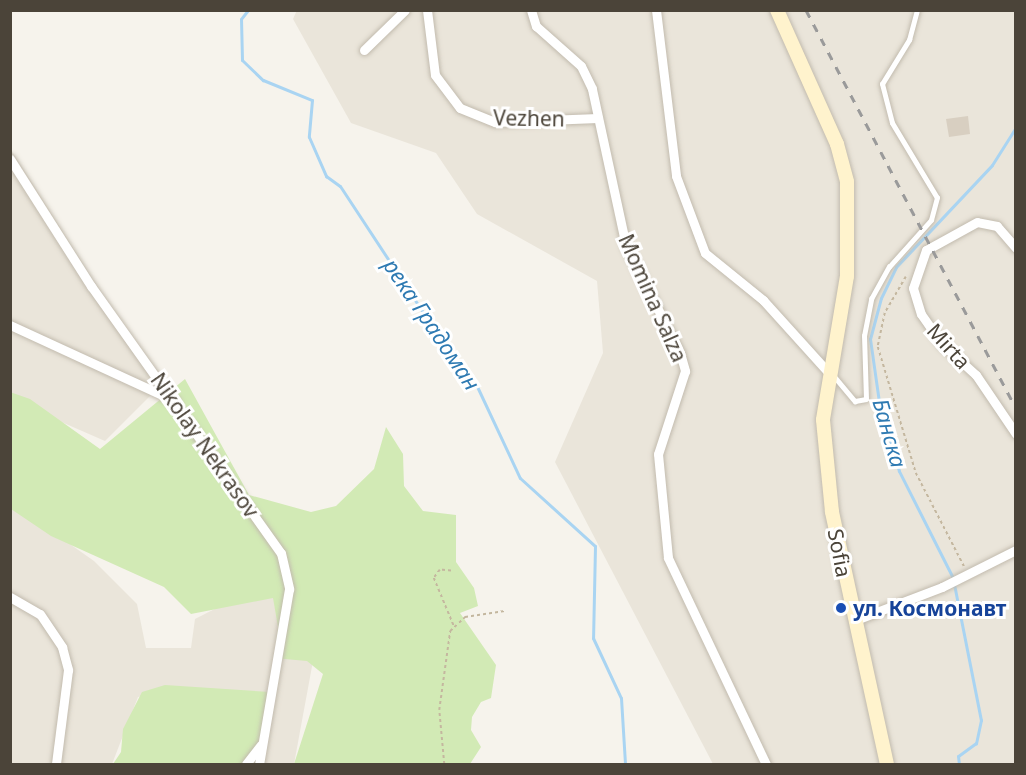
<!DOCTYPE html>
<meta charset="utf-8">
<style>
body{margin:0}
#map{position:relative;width:1026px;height:775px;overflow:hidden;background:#f6f3ec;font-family:"Noto Sans",sans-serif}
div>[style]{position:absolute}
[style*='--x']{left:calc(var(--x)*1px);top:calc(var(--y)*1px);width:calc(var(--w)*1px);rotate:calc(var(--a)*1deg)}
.residential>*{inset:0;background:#eae5da}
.green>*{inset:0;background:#d2eab5}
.stream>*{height:3px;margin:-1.5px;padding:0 1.5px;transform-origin:1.5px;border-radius:1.5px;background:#a9d4f2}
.building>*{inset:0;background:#d8cfc1}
.path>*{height:1.5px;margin-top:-0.75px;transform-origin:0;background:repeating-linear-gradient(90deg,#c4b79f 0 3px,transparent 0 6px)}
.roads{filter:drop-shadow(0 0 2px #c2bbae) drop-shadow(0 0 2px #c2bbae)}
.lane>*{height:4.5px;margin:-2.25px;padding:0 2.25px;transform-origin:2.25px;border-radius:2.25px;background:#fff}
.street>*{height:9px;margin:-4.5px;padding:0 4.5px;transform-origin:4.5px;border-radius:4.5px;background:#fff}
.secondary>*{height:14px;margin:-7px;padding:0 7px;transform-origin:7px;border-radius:7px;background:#fff3cd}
.rail>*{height:3px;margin-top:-1.5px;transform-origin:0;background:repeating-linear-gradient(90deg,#9a9a9a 0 8px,transparent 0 16px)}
.dots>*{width:16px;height:16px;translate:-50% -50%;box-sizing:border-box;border:3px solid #fff;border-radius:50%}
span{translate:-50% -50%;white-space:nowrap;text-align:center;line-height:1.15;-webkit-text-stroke:6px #fff;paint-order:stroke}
.street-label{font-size:21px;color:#4b4439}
.transit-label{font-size:21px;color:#164399;font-weight:700}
.left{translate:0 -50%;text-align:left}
.water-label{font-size:22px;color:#2e7ab2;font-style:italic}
.frame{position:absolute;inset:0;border:12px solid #4b4439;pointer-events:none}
</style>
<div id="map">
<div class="residential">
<div style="clip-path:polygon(297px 10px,1015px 11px,1015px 764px,713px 764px,555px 462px,603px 353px,597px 281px,477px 214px,436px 153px,351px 123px,293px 19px)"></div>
<div style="clip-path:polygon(10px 148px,160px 386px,105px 441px,11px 400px)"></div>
<div style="clip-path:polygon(10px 502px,94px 561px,137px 604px,146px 648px,191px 648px,195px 619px,248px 592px,278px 592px,313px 661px,294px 764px,237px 764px,184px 687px,138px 697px,112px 764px,11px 764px)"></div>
</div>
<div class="green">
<div style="clip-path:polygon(185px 379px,249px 495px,311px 512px,336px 506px,374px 469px,386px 427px,403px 454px,404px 486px,423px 511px,456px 515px,456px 562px,474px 588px,478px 606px,460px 613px,496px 665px,491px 698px,481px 702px,472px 717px,471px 730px,481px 747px,470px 764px,294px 764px,323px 674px,307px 661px,274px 658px,278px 627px,273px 598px,191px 614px,164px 587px,51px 536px,11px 509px,10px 392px,30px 399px,100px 449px)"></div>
<div style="clip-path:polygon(165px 685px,270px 692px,257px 764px,113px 764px,121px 752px,123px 729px,142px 692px)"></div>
</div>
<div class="stream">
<div style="--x:248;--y:10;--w:11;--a:128"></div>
<div style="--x:241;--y:19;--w:41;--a:88.6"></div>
<div style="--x:242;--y:60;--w:29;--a:44"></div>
<div style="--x:263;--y:80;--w:53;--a:22.2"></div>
<div style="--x:312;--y:100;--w:37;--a:95"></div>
<div style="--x:309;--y:137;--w:43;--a:66.4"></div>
<div style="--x:326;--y:176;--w:17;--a:36"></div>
<div style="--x:340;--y:186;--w:184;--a:56.7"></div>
<div style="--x:441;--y:340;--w:52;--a:50.5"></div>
<div style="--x:474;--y:380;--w:108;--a:64.9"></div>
<div style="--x:520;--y:478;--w:101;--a:42.2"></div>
<div style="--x:595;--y:546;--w:92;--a:91.2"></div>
<div style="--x:593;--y:638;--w:66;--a:65"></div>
<div style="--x:621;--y:698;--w:66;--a:86.5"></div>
<div style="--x:953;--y:578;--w:120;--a:-116.8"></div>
<div style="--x:899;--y:471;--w:72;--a:-106.2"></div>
<div style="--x:879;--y:402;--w:64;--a:-98.1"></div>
<div style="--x:870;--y:339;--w:42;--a:-75"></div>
<div style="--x:881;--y:298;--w:34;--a:-64"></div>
<div style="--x:896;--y:267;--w:140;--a:-46.7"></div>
<div style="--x:992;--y:165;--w:45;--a:-57.7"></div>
<div style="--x:954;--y:584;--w:139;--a:78.8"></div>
<div style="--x:981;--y:720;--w:24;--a:102"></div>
<div style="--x:976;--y:743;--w:22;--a:144"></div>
<div style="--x:958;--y:756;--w:8;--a:83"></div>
</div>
<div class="building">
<div style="clip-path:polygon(968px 116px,970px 134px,949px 137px,946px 119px)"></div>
</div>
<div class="path">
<div style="--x:906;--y:277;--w:42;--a:120.3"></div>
<div style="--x:885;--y:313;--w:35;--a:102"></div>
<div style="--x:878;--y:347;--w:132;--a:73.2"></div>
<div style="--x:916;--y:473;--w:105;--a:62.7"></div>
<div style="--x:10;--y:481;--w:1;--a:0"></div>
<div style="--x:451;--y:571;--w:11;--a:-175"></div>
<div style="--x:440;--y:570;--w:10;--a:127"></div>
<div style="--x:434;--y:578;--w:52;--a:67.4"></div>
<div style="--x:444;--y:764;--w:54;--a:-95.3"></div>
<div style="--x:439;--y:710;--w:80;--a:-82.1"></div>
<div style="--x:450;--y:631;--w:21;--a:-43"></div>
<div style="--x:465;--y:617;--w:40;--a:-8.5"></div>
</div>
<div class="roads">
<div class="lane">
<div style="--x:834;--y:376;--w:33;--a:50"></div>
<div style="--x:855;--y:401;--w:11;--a:-10"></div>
<div style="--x:866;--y:399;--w:63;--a:-91.8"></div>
<div style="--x:864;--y:336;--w:38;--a:-79"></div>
<div style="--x:871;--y:299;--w:37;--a:-61"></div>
<div style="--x:889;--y:267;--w:63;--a:-48.2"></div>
<div style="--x:931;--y:220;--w:23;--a:-75"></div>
<div style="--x:937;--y:198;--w:87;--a:-121"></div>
<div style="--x:892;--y:123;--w:40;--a:-104.4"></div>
<div style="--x:882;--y:84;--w:52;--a:-58.5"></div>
<div style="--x:909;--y:40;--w:31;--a:-75"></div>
</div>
<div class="street">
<div style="--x:427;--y:10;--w:65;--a:83"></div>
<div style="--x:435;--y:75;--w:41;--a:52.9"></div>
<div style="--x:460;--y:108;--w:38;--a:22"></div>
<div style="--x:495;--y:122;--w:103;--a:-2.2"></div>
<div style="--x:531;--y:10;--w:17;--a:73"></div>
<div style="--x:536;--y:26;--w:60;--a:41.6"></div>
<div style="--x:581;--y:66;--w:25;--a:64"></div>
<div style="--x:592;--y:89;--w:161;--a:77.8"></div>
<div style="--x:626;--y:246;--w:120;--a:63.2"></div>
<div style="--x:680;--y:353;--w:19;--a:74"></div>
<div style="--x:685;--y:371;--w:87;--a:108"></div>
<div style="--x:658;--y:454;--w:104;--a:84.5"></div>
<div style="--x:668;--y:558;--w:228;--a:64.6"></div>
<div style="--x:656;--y:10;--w:167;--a:83.1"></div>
<div style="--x:676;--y:176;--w:82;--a:69.4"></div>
<div style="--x:705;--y:253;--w:75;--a:39"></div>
<div style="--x:763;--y:300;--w:98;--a:47.9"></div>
<div style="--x:364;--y:50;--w:57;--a:-44.3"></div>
<div style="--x:10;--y:159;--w:151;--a:57.5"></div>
<div style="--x:91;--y:286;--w:328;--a:54.6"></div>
<div style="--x:281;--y:553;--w:37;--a:77"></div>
<div style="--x:289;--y:589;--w:178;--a:99.7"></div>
<div style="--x:1016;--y:248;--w:29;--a:-131"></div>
<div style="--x:997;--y:226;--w:20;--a:-169"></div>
<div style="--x:977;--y:222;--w:58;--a:151.2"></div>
<div style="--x:926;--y:250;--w:40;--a:108.9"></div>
<div style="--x:913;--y:288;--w:27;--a:73"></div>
<div style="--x:921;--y:314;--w:37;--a:55"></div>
<div style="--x:942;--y:344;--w:46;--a:42.4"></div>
<div style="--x:976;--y:375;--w:71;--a:55.9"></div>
<div style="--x:10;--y:325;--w:182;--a:24.7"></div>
<div style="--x:10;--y:597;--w:34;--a:30"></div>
<div style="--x:40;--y:614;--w:40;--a:56"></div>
<div style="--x:62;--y:647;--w:24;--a:75"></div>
<div style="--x:68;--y:670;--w:95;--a:97.3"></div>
<div style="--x:853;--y:621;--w:95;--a:-20.9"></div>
<div style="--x:942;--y:587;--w:83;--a:-26.6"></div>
<div style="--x:246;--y:764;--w:24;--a:-52"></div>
</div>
<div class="secondary">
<div style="--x:777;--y:10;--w:147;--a:65.9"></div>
<div style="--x:837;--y:144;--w:39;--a:75"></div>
<div style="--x:847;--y:182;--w:94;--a:90"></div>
<div style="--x:847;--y:276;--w:146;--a:99.5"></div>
<div style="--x:823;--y:420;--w:92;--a:84.4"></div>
<div style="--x:832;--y:512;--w:258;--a:77.7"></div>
</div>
</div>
<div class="rail">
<div style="--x:806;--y:10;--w:450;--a:62.2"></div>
</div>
<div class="dots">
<div style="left:841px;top:608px;background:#1a4fb4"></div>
</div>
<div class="street-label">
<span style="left:529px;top:118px;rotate:1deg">Vezhen</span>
<span style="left:653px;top:298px;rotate:66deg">Momina Salza</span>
<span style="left:949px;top:346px;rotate:48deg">Mirta</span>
<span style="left:205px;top:445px;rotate:55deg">Nikolay Nekrasov</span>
<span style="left:840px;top:553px;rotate:79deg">Sofia</span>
</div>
<div class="transit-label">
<span class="left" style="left:853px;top:608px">ул. Космонавт</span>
</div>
<div class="water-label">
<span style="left:432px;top:324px;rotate:56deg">река Градоман</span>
<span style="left:890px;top:433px;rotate:74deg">Банска</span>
</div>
<div class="frame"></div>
</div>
